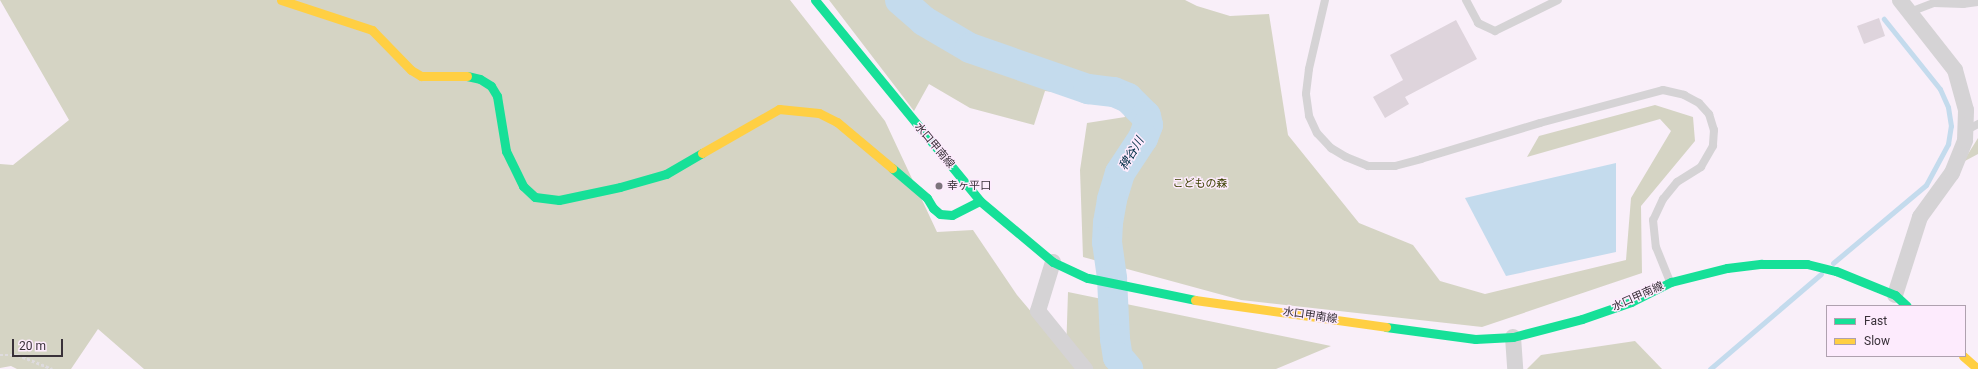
<!DOCTYPE html>
<meta charset="utf-8">
<style>
body{margin:0}
#map{position:relative;width:1978px;height:369px;overflow:hidden;background:#f9eff9;font-family:Roboto,"Noto Sans JP",sans-serif}
div>[style]{position:absolute}
[style*='--x']{left:calc(var(--x)*1px);top:calc(var(--y)*1px);width:calc(var(--w)*1px);rotate:calc(var(--a)*1deg)}
.forest>*{inset:0;background:#d5d4c4}
.water>*{inset:0;background:#c4dbed}
.stream>*{height:5px;margin:-2.5px;padding:0 2.5px;transform-origin:2.5px;border-radius:2.5px;background:#c4dbed}
.river>*{height:30px;margin:-15px;padding:0 15px;transform-origin:15px;border-radius:15px;background:#c4dbed}
.building>*{inset:0;background:#ded4dc}
.path>*{height:2.5px;margin-top:-1.25px;transform-origin:0;background:repeating-linear-gradient(90deg,#dedbde 0 3px,transparent 0 5px)}
.lane>*{height:8px;margin:-4px;padding:0 4px;transform-origin:4px;border-radius:4px;background:#d5d3d5}
.street>*{height:16px;margin:-8px;padding:0 8px;transform-origin:8px;border-radius:8px;background:#d5d3d5}
.fast>*{height:9px;margin:-4.5px;padding:0 4.5px;transform-origin:4.5px;border-radius:4.5px;background:#16e098}
.slow>*{height:9px;margin:-4.5px;padding:0 4.5px;transform-origin:4.5px;border-radius:4.5px;background:#ffcf43}
.dots>*{width:11px;height:11px;translate:-50% -50%;box-sizing:border-box;border:2px solid #fdebfd;border-radius:50%}
span{translate:-50% -50%;white-space:nowrap;text-align:center;line-height:1.15;-webkit-text-stroke:3px #fdebfd;paint-order:stroke}
.street-label{font-size:11px;color:#393139}
.park-label{font-size:11px;color:#3c4001}
.poi-label{font-size:11px;color:#393139}
.left{translate:0 -50%;text-align:left}
.water-label{font-size:12px;color:#002e45;font-style:italic}
.legend{position:absolute;left:1826px;top:305px;width:140px;height:52px;box-sizing:border-box;background:#fdebfd;border:1px solid #afa1af;margin:0;padding:5px 7px;list-style:none;font-size:12px;color:#393139}
.legend li{display:flex;align-items:center;gap:8px;height:20px}
.legend b{width:20px;border:1px solid #afa1af}
.scale{position:absolute;left:12px;top:339px;width:51px;height:18px;box-sizing:border-box;border:2px solid #393139;border-top:0;padding-left:5px;font-size:12px;line-height:14px;white-space:nowrap;color:#393139;-webkit-text-stroke:3px #fdebfd;paint-order:stroke}
</style>
<div id="map">
<div class="forest">
<div style="clip-path:polygon(0 0,790px 0,885px 121px,937px 232px,973px 230px,1017px 295px,1066px 353px,1068px 292px,1331px 346px,1276px 369px,144px 369px,98px 329px,71px 369px,17px 369px,11px 366px,0 368px,0 164px,13px 165px,69px 120px)"></div>
<div style="clip-path:polygon(829px 0,1185px 0,1197px 6px,1230px 16px,1269px 14px,1288px 135px,1359px 223px,1413px 245px,1440px 281px,1485px 294px,1626px 260px,1631px 198px,1671px 131px,1660px 119px,1527px 157px,1539px 136px,1655px 105px,1693px 117px,1695px 141px,1641px 206px,1642px 273px,1482px 327px,1241px 300px,1083px 257px,1080px 170px,1087px 123px,1125px 117px,1121px 102px,1045px 91px,1034px 125px,970px 108px,929px 84px,914px 111px)"></div>
<div style="clip-path:polygon(1978px 138px,1978px 154px,1963px 162px)"></div>
<div style="clip-path:polygon(1635px 341px,1662px 369px,1527px 369px,1541px 355px)"></div>
</div>
<div class="water">
<div style="clip-path:polygon(1616px 163px,1616px 252px,1506px 276px,1465px 198px)"></div>
</div>
<div class="stream">
<div style="--x:1833;--y:263;--w:121;--a:-40"></div>
<div style="--x:1926;--y:185;--w:47;--a:-61.8"></div>
<div style="--x:1948;--y:144;--w:18;--a:-81"></div>
<div style="--x:1951;--y:126;--w:19;--a:-99"></div>
<div style="--x:1948;--y:107;--w:20;--a:-114"></div>
<div style="--x:1940;--y:89;--w:90;--a:-128.7"></div>
<div style="--x:1710;--y:369;--w:146;--a:-40.6"></div>
</div>
<div class="river">
<div style="--x:900;--y:0;--w:32;--a:41"></div>
<div style="--x:924;--y:21;--w:53;--a:30.4"></div>
<div style="--x:970;--y:48;--w:125;--a:19.2"></div>
<div style="--x:1088;--y:89;--w:26;--a:7"></div>
<div style="--x:1114;--y:92;--w:15;--a:23"></div>
<div style="--x:1128;--y:98;--w:25;--a:45"></div>
<div style="--x:1146;--y:116;--w:9;--a:77"></div>
<div style="--x:1148;--y:125;--w:14;--a:111"></div>
<div style="--x:1143;--y:138;--w:42;--a:123.3"></div>
<div style="--x:1120;--y:173;--w:28;--a:107"></div>
<div style="--x:1112;--y:200;--w:23;--a:100"></div>
<div style="--x:1108;--y:223;--w:19;--a:93"></div>
<div style="--x:1107;--y:242;--w:37;--a:82"></div>
<div style="--x:1112;--y:279;--w:60;--a:87.1"></div>
<div style="--x:1115;--y:339;--w:18;--a:81"></div>
<div style="--x:1118;--y:357;--w:16;--a:50"></div>
</div>
<div class="building">
<div style="clip-path:polygon(1879px 18px,1885px 36px,1864px 44px,1857px 26px)"></div>
<div style="clip-path:polygon(1456px 20px,1477px 59px,1405px 97px,1409px 104px,1385px 118px,1373px 97px,1403px 80px,1390px 55px)"></div>
</div>
<div class="path">
<div style="--x:0;--y:355;--w:18;--a:0"></div>
<div style="--x:18;--y:355;--w:37;--a:22"></div>
</div>
<div class="lane">
<div style="--x:1325;--y:0;--w:71;--a:103.1"></div>
<div style="--x:1309;--y:69;--w:25;--a:97"></div>
<div style="--x:1306;--y:94;--w:22;--a:82"></div>
<div style="--x:1309;--y:116;--w:19;--a:65"></div>
<div style="--x:1317;--y:133;--w:21;--a:47"></div>
<div style="--x:1331;--y:148;--w:17;--a:31"></div>
<div style="--x:1346;--y:157;--w:24;--a:22"></div>
<div style="--x:1368;--y:166;--w:27;--a:0"></div>
<div style="--x:1395;--y:166;--w:27;--a:-15"></div>
<div style="--x:1421;--y:159;--w:124;--a:-16.8"></div>
<div style="--x:1540;--y:123;--w:127;--a:-15"></div>
<div style="--x:1663;--y:90;--w:22;--a:13"></div>
<div style="--x:1684;--y:95;--w:17;--a:28"></div>
<div style="--x:1699;--y:103;--w:15;--a:48"></div>
<div style="--x:1709;--y:114;--w:17;--a:73"></div>
<div style="--x:1714;--y:130;--w:16;--a:94"></div>
<div style="--x:1713;--y:146;--w:24;--a:120"></div>
<div style="--x:1701;--y:167;--w:28;--a:148"></div>
<div style="--x:1677;--y:182;--w:22;--a:129"></div>
<div style="--x:1663;--y:199;--w:23;--a:115"></div>
<div style="--x:1653;--y:220;--w:27;--a:84"></div>
<div style="--x:1656;--y:247;--w:38;--a:68"></div>
<div style="--x:1466;--y:0;--w:26;--a:62"></div>
<div style="--x:1478;--y:23;--w:19;--a:25"></div>
<div style="--x:1495;--y:31;--w:70;--a:-26.2"></div>
<div style="--x:1910;--y:12;--w:26;--a:-21"></div>
<div style="--x:1934;--y:3;--w:29;--a:2"></div>
<div style="--x:1963;--y:4;--w:15;--a:-8"></div>
<div style="--x:1965;--y:131;--w:15;--a:-28"></div>
</div>
<div class="street">
<div style="--x:1053;--y:262;--w:51;--a:107"></div>
<div style="--x:1038;--y:311;--w:75;--a:51"></div>
<div style="--x:1895;--y:295;--w:82;--a:-72.2"></div>
<div style="--x:1920;--y:217;--w:54;--a:-54"></div>
<div style="--x:1952;--y:173;--w:35;--a:-68"></div>
<div style="--x:1965;--y:140;--w:30;--a:-88"></div>
<div style="--x:1966;--y:110;--w:41;--a:-105.4"></div>
<div style="--x:1955;--y:70;--w:89;--a:-128.2"></div>
<div style="--x:1513;--y:337;--w:32;--a:86"></div>
</div>
<div class="fast">
<div style="--x:815;--y:0;--w:260;--a:50.6"></div>
<div style="--x:980;--y:201;--w:95;--a:39.9"></div>
<div style="--x:1053;--y:262;--w:38;--a:25"></div>
<div style="--x:1088;--y:278;--w:109;--a:11.6"></div>
<div style="--x:467;--y:76;--w:13;--a:13"></div>
<div style="--x:480;--y:79;--w:13;--a:32"></div>
<div style="--x:491;--y:86;--w:12;--a:59"></div>
<div style="--x:497;--y:96;--w:56;--a:80.7"></div>
<div style="--x:506;--y:151;--w:39;--a:64"></div>
<div style="--x:523;--y:186;--w:16;--a:43"></div>
<div style="--x:535;--y:197;--w:24;--a:7"></div>
<div style="--x:559;--y:200;--w:62;--a:-12"></div>
<div style="--x:620;--y:187;--w:48;--a:-15.8"></div>
<div style="--x:666;--y:174;--w:42;--a:-30.3"></div>
<div style="--x:892;--y:168;--w:46;--a:40.6"></div>
<div style="--x:927;--y:198;--w:12;--a:59"></div>
<div style="--x:933;--y:208;--w:9;--a:41"></div>
<div style="--x:940;--y:214;--w:12;--a:5"></div>
<div style="--x:952;--y:215;--w:31;--a:-27"></div>
<div style="--x:1386;--y:327;--w:90;--a:7.7"></div>
<div style="--x:1475;--y:339;--w:38;--a:-3"></div>
<div style="--x:1513;--y:337;--w:71;--a:-14.6"></div>
<div style="--x:1582;--y:319;--w:52;--a:-19.1"></div>
<div style="--x:1631;--y:302;--w:45;--a:-26.6"></div>
<div style="--x:1671;--y:282;--w:58;--a:-14"></div>
<div style="--x:1727;--y:268;--w:35;--a:-7"></div>
<div style="--x:1762;--y:264;--w:45;--a:0"></div>
<div style="--x:1807;--y:264;--w:30;--a:14"></div>
<div style="--x:1836;--y:271;--w:64;--a:22.1"></div>
<div style="--x:1895;--y:295;--w:16;--a:43"></div>
</div>
<div class="slow">
<div style="--x:281;--y:0;--w:96;--a:18.2"></div>
<div style="--x:372;--y:30;--w:56;--a:45.7"></div>
<div style="--x:411;--y:70;--w:12;--a:31"></div>
<div style="--x:421;--y:76;--w:46;--a:0"></div>
<div style="--x:702;--y:153;--w:89;--a:-29.7"></div>
<div style="--x:779;--y:109;--w:40;--a:5.7"></div>
<div style="--x:819;--y:113;--w:20;--a:27"></div>
<div style="--x:837;--y:122;--w:72;--a:39.9"></div>
<div style="--x:1195;--y:300;--w:193;--a:8"></div>
<div style="--x:1963;--y:356;--w:20;--a:41"></div>
</div>
<div class="dots">
<div style="left:939px;top:186px;background:#7c747c"></div>
</div>
<div class="street-label">
<span style="left:934px;top:146px;rotate:50deg">水口甲南線</span>
<span style="left:1638px;top:297px;rotate:-24deg">水口甲南線</span>
<span style="left:1310px;top:316px;rotate:8deg">水口甲南線</span>
</div>
<div class="park-label">
<span style="left:1200px;top:184px">こどもの森</span>
</div>
<div class="poi-label">
<span class="left" style="left:947px;top:186px">幸ヶ平口</span>
</div>
<div class="water-label">
<span style="left:1132px;top:154px;rotate:-59deg">稗谷川</span>
</div>
<ul class="legend">
<li><b style="height:5px;background:#16e098"></b>Fast</li>
<li><b style="height:5px;background:#ffcf43"></b>Slow</li>
</ul>
<div class="scale">20 m</div>
</div>
